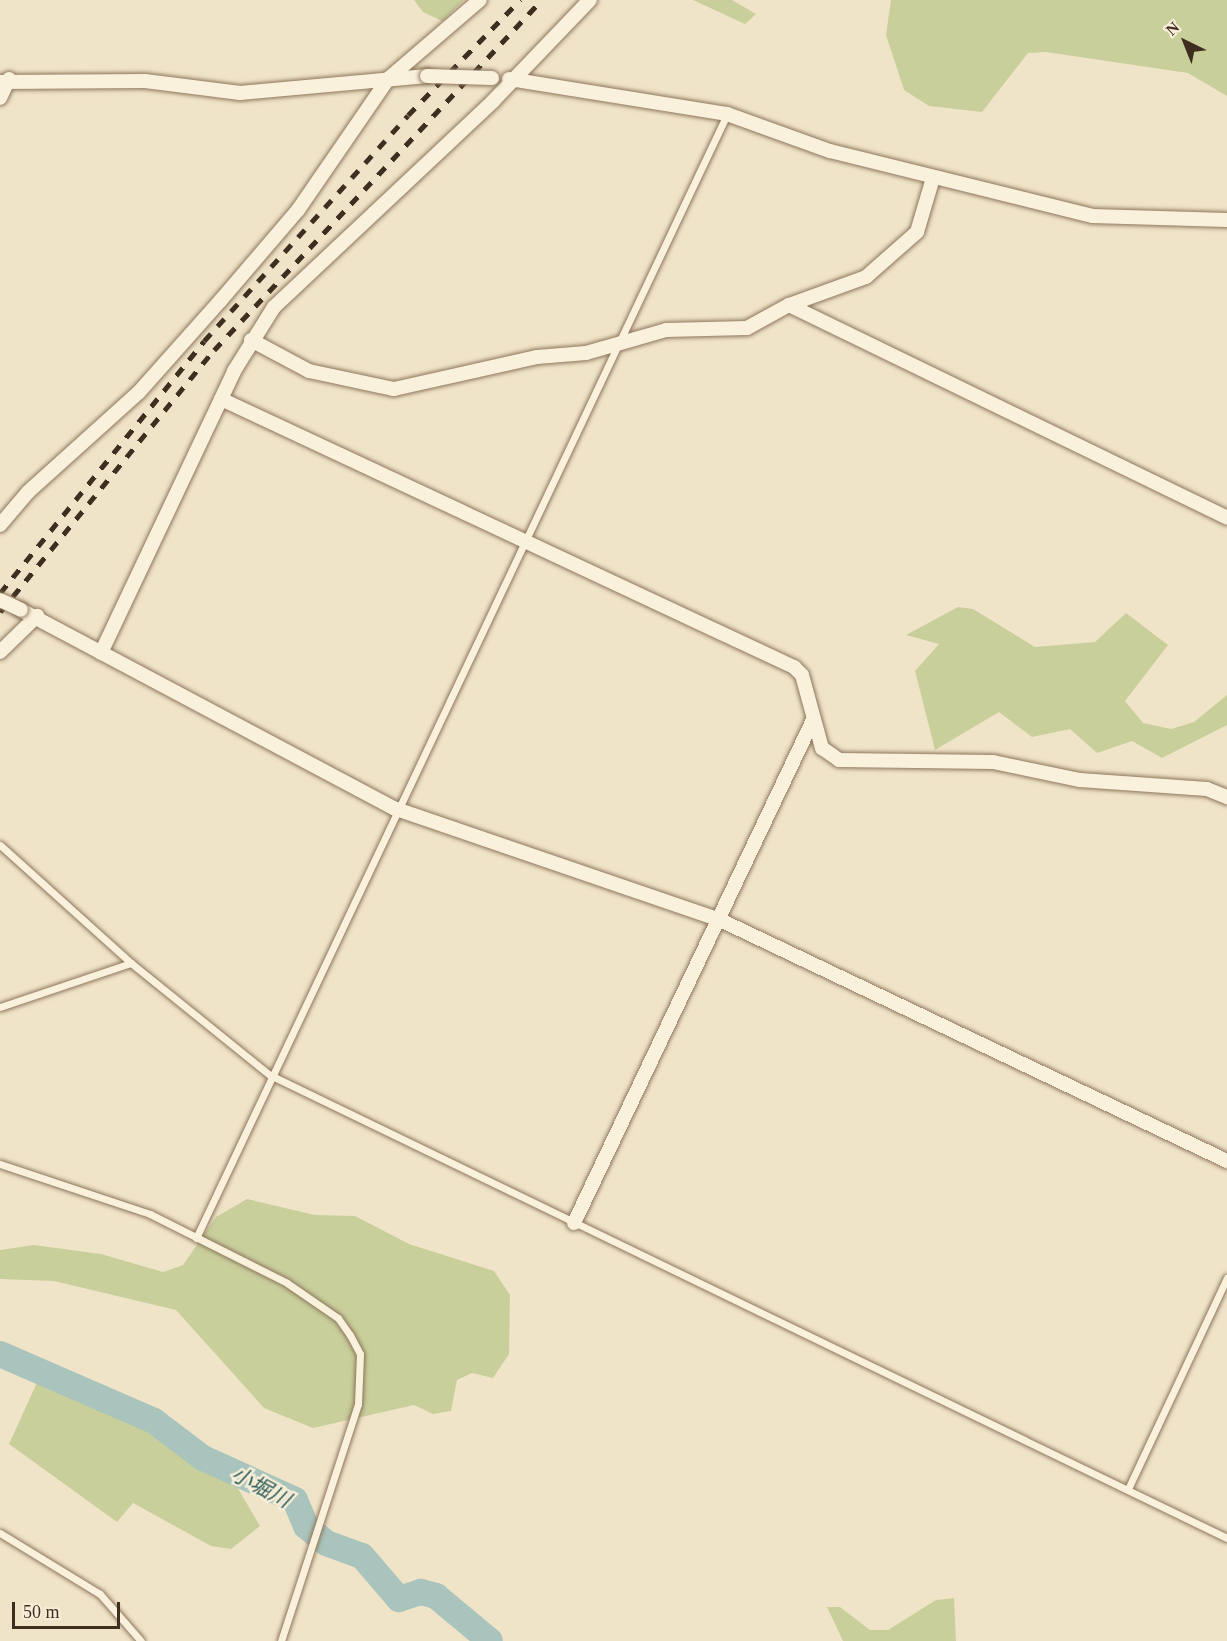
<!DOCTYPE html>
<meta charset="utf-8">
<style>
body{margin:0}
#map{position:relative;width:1227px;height:1641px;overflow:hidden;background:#f0e4c8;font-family:"Times New Roman","Noto Sans JP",serif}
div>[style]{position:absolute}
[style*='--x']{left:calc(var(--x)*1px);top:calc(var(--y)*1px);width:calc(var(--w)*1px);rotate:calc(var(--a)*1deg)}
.green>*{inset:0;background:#c9cf9b}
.river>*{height:26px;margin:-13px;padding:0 13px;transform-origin:13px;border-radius:13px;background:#a9c4bc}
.roads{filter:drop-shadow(0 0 2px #8d765c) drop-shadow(0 0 2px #8d765c)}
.lane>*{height:7px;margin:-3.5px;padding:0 3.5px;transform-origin:3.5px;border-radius:3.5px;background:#faf1dc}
.street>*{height:14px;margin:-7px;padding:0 7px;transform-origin:7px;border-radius:7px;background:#faf1dc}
.rail>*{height:4.5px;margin-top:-2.25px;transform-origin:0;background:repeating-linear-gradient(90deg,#3d2e20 0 10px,transparent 0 20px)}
.bridges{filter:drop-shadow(0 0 2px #8d765c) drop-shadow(0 0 2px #8d765c)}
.street-bridge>*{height:14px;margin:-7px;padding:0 7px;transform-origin:7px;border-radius:7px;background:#faf1dc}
span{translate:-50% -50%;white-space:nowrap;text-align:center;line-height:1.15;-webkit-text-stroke:5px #f7eed8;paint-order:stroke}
.water-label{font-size:21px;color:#2f5d5a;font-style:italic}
.north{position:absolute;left:1155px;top:12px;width:60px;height:60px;-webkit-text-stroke:4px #f7eed8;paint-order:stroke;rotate:317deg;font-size:16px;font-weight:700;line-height:24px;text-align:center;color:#3d2e20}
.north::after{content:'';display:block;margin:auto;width:21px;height:27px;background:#3d2e20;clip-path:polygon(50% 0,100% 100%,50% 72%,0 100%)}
.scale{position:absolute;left:12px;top:1602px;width:108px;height:27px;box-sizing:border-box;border:3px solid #3d2e20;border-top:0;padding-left:8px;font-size:18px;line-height:21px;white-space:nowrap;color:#3d2e20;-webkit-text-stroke:4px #f7eed8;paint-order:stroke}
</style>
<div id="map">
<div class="green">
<div style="clip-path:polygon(414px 0,464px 0,442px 21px,423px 12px)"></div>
<div style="clip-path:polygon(693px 0,732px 0,756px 14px,745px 24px)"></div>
<div style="clip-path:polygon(891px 0,1227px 0,1227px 96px,1188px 73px,1046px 52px,1028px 53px,982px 112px,929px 106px,904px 90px,886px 35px)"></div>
<div style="clip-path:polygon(958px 607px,973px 609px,1035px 647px,1095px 642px,1126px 613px,1168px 645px,1125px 701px,1143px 723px,1171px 729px,1194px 722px,1227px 695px,1227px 725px,1162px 758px,1132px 741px,1097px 753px,1070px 729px,1032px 737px,999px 712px,935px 750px,915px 671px,939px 644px,906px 635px)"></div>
<div style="clip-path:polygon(247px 1199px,315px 1215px,355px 1216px,409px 1244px,494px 1271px,510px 1295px,509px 1354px,493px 1378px,472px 1373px,457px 1380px,451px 1411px,433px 1414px,414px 1405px,313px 1428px,264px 1408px,176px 1310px,54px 1281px,0 1279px,0 1250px,34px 1245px,101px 1254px,163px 1272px,183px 1265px,216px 1217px)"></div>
<div style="clip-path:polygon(40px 1376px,103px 1411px,147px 1428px,236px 1485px,260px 1526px,231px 1549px,211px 1546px,133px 1503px,117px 1522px,9px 1444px)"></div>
<div style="clip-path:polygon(954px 1598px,956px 1641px,843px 1641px,827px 1607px,840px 1607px,870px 1630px,888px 1630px,936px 1600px)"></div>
</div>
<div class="river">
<div style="--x:0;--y:1354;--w:168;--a:23.5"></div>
<div style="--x:154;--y:1421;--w:61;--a:37.1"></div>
<div style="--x:203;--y:1458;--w:101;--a:24.5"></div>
<div style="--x:295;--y:1500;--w:28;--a:67"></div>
<div style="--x:306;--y:1526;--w:26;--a:40"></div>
<div style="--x:326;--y:1543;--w:38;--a:20"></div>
<div style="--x:362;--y:1556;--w:57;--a:49.3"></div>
<div style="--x:399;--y:1599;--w:23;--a:-18"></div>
<div style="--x:421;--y:1592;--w:16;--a:15"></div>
<div style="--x:436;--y:1596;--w:70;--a:39.8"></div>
</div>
<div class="roads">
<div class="lane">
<div style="--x:0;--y:845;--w:176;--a:42"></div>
<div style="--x:131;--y:963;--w:179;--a:38.9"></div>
<div style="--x:270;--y:1075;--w:1063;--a:25.82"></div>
<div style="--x:0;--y:1007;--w:138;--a:-18.6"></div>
<div style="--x:0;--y:1164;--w:158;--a:18.4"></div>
<div style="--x:150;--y:1214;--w:153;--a:26.7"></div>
<div style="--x:287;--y:1283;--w:62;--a:34.5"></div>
<div style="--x:338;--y:1318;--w:21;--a:55"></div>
<div style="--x:350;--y:1335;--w:21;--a:62"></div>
<div style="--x:360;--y:1354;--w:50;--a:92.3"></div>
<div style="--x:358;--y:1404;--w:249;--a:108"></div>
<div style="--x:196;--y:1238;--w:1243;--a:-64.71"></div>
<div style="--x:1128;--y:1489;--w:233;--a:-64.9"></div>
<div style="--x:0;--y:1533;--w:117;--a:31.4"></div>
<div style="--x:100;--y:1594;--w:62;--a:48.9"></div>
</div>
<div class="street">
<div style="--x:509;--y:79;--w:221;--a:9.1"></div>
<div style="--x:727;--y:114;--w:109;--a:19.8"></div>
<div style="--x:830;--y:151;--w:270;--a:13.9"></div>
<div style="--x:1092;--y:216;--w:135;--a:1.7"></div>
<div style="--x:0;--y:82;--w:145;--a:-0.4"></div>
<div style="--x:145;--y:81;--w:96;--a:7.2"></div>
<div style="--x:240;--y:93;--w:188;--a:-5.2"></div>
<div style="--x:0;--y:98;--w:21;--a:-65"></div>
<div style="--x:789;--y:305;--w:487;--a:25.9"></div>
<div style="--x:251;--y:340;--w:66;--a:28.1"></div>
<div style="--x:309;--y:371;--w:87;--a:12"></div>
<div style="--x:394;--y:389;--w:147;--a:-12.6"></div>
<div style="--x:537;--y:357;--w:49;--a:-4.7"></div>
<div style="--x:586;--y:353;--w:83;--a:-16"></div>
<div style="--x:666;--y:330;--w:81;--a:-1.4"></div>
<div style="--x:747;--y:328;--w:48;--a:-28.7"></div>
<div style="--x:789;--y:305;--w:82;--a:-20"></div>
<div style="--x:866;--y:277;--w:68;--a:-41.4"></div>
<div style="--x:917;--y:232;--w:56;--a:-73.5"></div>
<div style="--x:221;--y:399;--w:633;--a:25.07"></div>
<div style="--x:794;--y:667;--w:11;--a:45"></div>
<div style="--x:802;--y:675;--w:76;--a:74.7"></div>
<div style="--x:822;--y:748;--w:21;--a:35"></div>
<div style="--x:839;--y:760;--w:154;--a:0.7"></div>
<div style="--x:993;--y:762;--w:89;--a:11.7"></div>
<div style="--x:1080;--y:780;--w:127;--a:4.1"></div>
<div style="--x:1207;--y:789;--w:22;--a:22"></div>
<div style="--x:0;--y:525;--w:43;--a:-49.7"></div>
<div style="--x:28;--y:492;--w:149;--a:-42"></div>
<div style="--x:139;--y:392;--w:123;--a:-48.3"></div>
<div style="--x:221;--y:300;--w:118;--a:-49.5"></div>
<div style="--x:298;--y:210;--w:159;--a:-55.5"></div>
<div style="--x:388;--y:79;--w:121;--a:-40.7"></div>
<div style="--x:21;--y:610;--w:425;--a:28"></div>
<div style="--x:396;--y:809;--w:340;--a:18.9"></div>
<div style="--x:718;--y:919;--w:564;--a:25.43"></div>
<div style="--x:0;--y:652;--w:52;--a:-44.2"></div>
<div style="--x:101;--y:653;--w:312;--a:-64.7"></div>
<div style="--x:234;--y:371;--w:75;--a:-58"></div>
<div style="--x:274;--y:307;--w:301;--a:-43.2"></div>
<div style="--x:493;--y:101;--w:140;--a:-46.2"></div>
<div style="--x:574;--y:1223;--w:557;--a:-64.59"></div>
</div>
</div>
<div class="rail">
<div style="--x:0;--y:593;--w:324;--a:-51"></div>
<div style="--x:204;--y:341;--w:304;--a:-47.9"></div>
<div style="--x:408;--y:115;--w:161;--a:-45.8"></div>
<div style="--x:0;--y:612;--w:338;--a:-50.8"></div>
<div style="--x:214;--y:350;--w:479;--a:-46.9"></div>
</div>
<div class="bridges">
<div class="street-bridge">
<div style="--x:427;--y:76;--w:65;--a:1.8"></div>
<div style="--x:0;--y:600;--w:23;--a:25"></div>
</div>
</div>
<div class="water-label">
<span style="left:261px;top:1487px;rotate:28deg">小堀川</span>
</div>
<div class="north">N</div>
<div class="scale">50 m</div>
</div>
